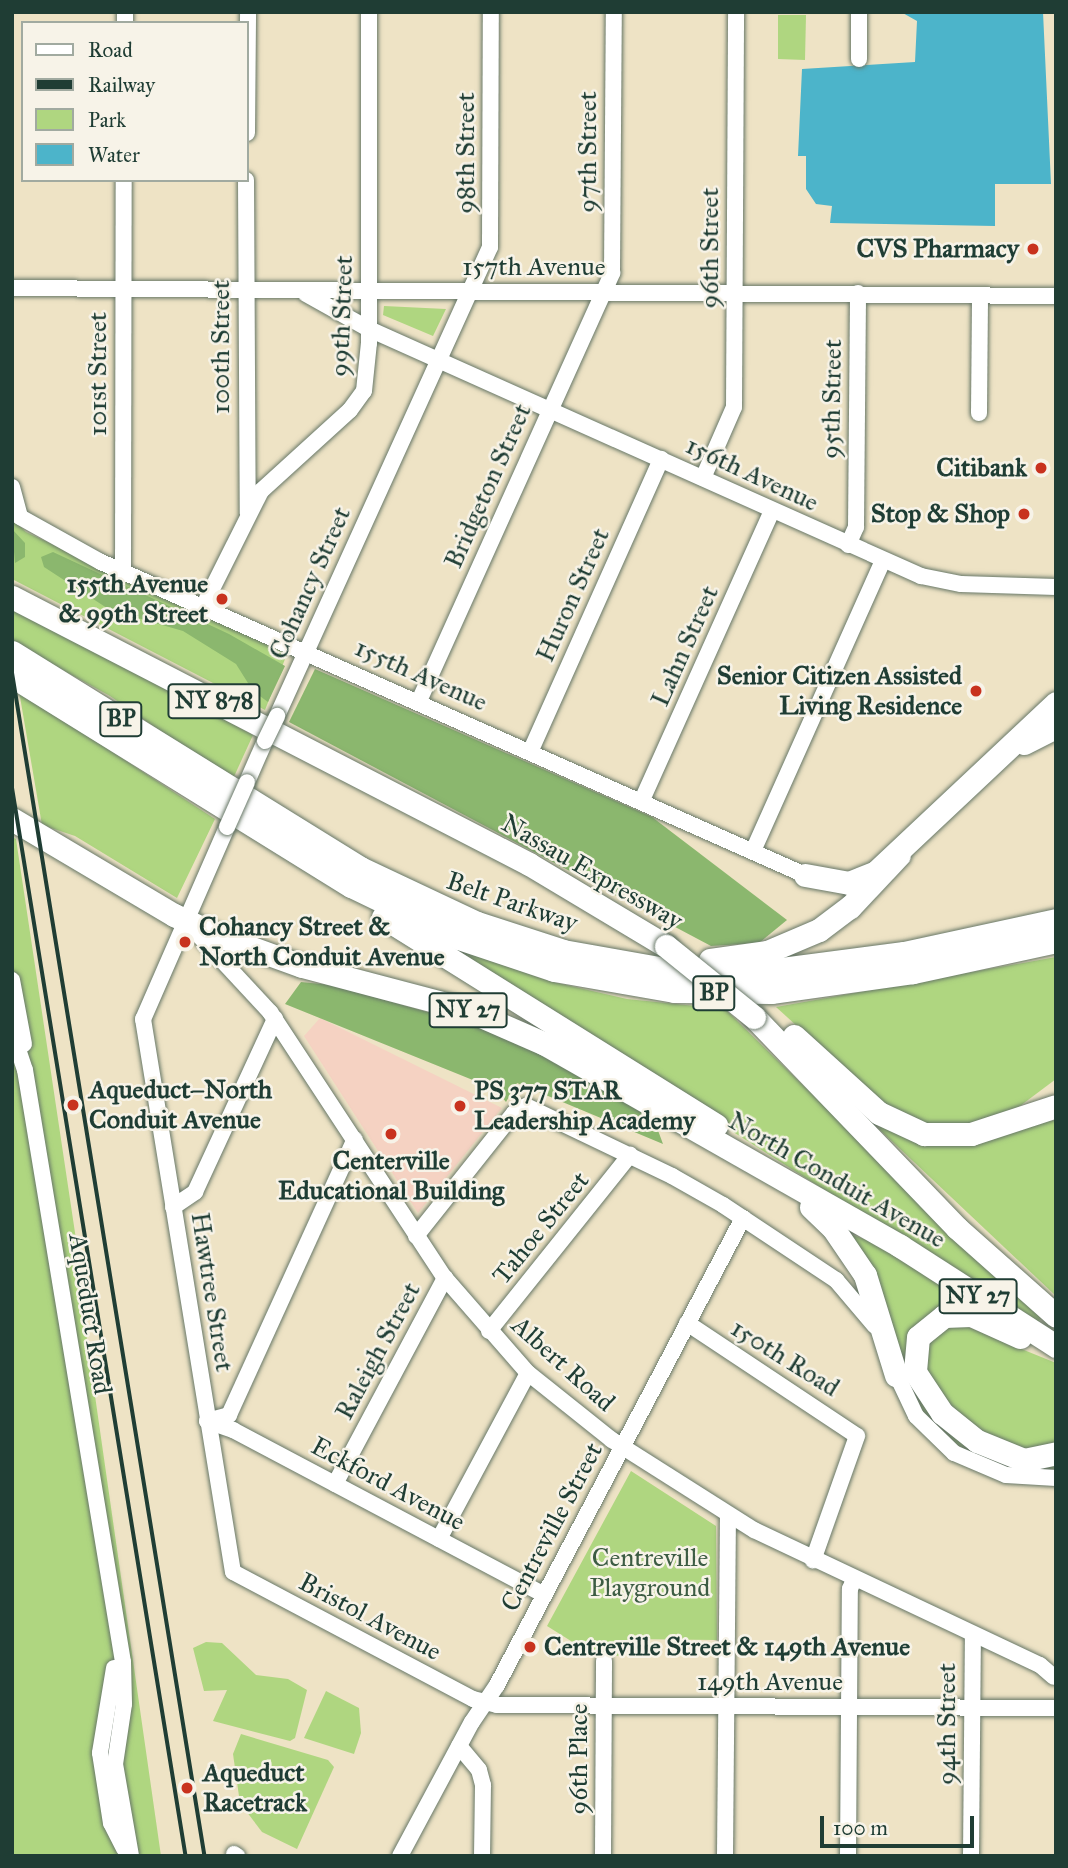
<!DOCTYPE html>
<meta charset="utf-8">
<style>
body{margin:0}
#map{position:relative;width:1068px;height:1868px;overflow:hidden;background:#eee3c5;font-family:"IM FELL Great Primer",serif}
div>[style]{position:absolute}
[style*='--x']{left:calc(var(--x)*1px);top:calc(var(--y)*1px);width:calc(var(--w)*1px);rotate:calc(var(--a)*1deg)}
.built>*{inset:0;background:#f5d2c2}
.green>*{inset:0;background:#afd680}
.forest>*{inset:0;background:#8bb76e}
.water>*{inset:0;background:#4cb4ca}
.roads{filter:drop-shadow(0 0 2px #677767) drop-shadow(0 0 2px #677767)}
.minor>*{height:16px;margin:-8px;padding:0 8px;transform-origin:8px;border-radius:8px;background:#fff}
.highway>*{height:23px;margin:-11.5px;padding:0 11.5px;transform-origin:11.5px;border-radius:11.5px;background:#fff}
.rail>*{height:3.5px;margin:-1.75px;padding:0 1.75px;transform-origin:1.75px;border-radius:1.75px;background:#1f3d34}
.bridges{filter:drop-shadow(0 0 2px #677767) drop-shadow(0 0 2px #677767)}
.minor-bridge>*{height:16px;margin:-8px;padding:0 8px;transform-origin:8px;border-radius:8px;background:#fff}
.highway-bridge>*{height:23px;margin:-11.5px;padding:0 11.5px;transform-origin:11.5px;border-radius:11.5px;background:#fff}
.dots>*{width:19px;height:19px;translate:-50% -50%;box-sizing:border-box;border:4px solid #f7f3e8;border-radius:50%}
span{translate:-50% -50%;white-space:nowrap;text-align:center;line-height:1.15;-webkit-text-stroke:5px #f7f3e8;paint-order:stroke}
.shield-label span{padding:2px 5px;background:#f7f3e8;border:2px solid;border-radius:5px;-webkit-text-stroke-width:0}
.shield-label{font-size:24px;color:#1f3d34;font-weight:700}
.street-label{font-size:26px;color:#1f3d34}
.poi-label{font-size:26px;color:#1f3d34;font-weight:700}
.right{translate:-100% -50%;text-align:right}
.left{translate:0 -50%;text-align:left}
.park-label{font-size:26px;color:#3c5c43}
.frame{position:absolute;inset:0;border:14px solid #1f3d34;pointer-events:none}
.legend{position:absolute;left:21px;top:21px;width:228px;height:161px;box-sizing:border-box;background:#f7f3e8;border:2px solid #a1aaa0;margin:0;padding:9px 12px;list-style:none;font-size:21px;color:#1f3d34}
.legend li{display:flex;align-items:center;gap:14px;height:35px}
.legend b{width:35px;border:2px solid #a1aaa0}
.scale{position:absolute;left:820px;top:1816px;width:154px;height:32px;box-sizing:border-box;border:4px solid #1f3d34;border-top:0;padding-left:9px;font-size:21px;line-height:24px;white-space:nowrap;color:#1f3d34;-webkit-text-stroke:5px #f7f3e8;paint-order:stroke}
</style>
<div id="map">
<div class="built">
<div style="clip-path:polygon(320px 1018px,502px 1108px,418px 1213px,304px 1036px)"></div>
</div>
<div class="green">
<div style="clip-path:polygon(778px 15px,806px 15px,805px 60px,778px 59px)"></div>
<div style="clip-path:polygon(384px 306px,446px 309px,433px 336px,383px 315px)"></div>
<div style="clip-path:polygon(12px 518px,26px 532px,287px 654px,265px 710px,12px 579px)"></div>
<div style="clip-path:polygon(12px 606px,253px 735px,232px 781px,110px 696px,12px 642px)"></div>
<div style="clip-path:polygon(19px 691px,215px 819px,177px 898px,75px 836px,42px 825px)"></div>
<div style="clip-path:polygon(12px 837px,16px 839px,86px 1306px,85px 1326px,161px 1856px,12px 1856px)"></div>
<div style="clip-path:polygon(458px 949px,549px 981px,627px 999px,725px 1009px,1041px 1318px,1036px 1324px,456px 956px)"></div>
<div style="clip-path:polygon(1056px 957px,1056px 1079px,1016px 1109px,974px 1127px,932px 1128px,897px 1117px,776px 1007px)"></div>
<div style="clip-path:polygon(1056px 1120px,1056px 1296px,879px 1129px,883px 1123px,1022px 1125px)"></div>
<div style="clip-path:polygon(849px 1234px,876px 1243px,979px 1309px,910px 1337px,959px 1437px,1056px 1459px,1056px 1469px,1010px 1467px,978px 1457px,954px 1443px,928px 1418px,913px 1398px)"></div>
<div style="clip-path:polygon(963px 1325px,1056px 1363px,1056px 1444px,1006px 1451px,945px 1407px,924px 1365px,927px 1346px,944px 1329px)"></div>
<div style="clip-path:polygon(631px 1471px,716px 1526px,717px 1640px,631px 1639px,618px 1656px,579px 1646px,547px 1626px)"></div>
<div style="clip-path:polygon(206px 1642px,222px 1643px,256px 1675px,288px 1679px,307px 1690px,295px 1738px,290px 1741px,213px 1721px,227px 1690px,204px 1691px,193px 1648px)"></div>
<div style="clip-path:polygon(326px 1691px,359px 1708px,361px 1733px,354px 1754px,304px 1738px)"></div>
<div style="clip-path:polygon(241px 1734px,328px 1760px,334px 1767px,297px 1849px,262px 1832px,240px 1803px,233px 1754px)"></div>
</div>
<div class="forest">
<div style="clip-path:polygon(12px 529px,25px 543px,25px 557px,15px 563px)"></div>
<div style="clip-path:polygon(53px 552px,229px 634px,285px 666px,268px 702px,253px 691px,236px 664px,183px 631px,110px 610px,44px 567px,41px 557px)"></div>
<div style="clip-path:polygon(315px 669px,652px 817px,787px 920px,759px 943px,711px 946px,289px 722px)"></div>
<div style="clip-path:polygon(301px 982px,331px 985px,506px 1034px,652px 1114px,663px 1144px,517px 1083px,506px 1102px,495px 1089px,285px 1004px)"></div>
</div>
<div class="water">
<div style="clip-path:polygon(901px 12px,1043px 12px,1051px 184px,995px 184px,995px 226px,830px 223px,832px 206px,816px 204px,806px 189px,806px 156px,798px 156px,802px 69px,915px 62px,917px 21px)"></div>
</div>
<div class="roads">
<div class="minor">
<div style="--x:859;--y:12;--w:47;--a:90"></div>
<div style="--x:125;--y:23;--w:11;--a:-90"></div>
<div style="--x:247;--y:133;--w:121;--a:-89.5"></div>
<div style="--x:246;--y:180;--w:333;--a:89.7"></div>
<div style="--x:12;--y:288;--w:1044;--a:0.44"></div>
<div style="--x:306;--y:294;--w:72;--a:29.1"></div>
<div style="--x:369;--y:329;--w:605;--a:24.11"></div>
<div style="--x:921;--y:576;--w:41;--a:11.3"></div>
<div style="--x:961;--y:584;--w:95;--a:1.8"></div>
<div style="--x:979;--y:413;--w:118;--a:-89.5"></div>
<div style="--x:703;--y:478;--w:77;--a:-66.4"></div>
<div style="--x:734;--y:407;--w:395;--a:-89.7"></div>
<div style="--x:12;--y:487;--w:31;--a:75"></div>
<div style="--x:20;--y:517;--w:93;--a:29.1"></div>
<div style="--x:101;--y:562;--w:770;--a:23.97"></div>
<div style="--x:848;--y:545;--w:20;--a:-66"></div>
<div style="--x:856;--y:527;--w:234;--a:-89.5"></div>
<div style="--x:123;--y:568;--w:388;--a:-89.9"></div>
<div style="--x:204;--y:605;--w:127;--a:-63.4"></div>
<div style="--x:261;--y:491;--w:120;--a:-42.3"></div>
<div style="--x:350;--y:410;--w:24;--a:-54"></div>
<div style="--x:364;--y:391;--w:48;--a:-84.1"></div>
<div style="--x:369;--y:343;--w:331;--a:-90"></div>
<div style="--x:419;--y:701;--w:470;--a:-65.7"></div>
<div style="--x:612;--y:273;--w:261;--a:-89.6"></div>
<div style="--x:277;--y:716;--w:515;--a:-65.57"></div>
<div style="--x:490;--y:247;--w:235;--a:-89.8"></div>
<div style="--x:531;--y:750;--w:319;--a:-65.9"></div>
<div style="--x:247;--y:782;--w:45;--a:-66.3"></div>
<div style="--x:642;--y:800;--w:317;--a:-65.8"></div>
<div style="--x:227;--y:827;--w:210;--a:113.6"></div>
<div style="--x:143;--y:1019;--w:560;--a:80.76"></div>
<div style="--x:233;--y:1572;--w:272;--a:27.9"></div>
<div style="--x:473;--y:1699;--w:25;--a:14"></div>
<div style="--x:497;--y:1705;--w:559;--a:0.31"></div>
<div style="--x:753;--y:851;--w:318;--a:-65.9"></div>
<div style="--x:191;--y:927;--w:116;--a:47.1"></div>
<div style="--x:270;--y:1012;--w:318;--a:56.7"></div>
<div style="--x:445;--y:1278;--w:126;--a:48.9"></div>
<div style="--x:528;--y:1373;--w:107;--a:38.6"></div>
<div style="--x:612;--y:1440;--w:168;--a:32.4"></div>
<div style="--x:754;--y:1530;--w:316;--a:25.3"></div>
<div style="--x:1040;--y:1665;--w:18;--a:41"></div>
<div style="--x:12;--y:980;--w:65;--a:79.4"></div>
<div style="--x:12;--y:1031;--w:41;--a:71.6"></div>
<div style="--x:25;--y:1070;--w:600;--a:80.6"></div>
<div style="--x:123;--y:1662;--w:42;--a:88.6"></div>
<div style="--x:124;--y:1704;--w:61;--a:98.5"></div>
<div style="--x:115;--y:1764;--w:93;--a:80.1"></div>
<div style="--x:173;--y:1207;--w:27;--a:-34"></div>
<div style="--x:195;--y:1192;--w:191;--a:-65.2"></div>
<div style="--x:416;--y:1236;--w:157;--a:-51.5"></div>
<div style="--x:514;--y:1113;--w:14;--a:-30"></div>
<div style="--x:526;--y:1106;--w:162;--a:25.6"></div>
<div style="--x:672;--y:1176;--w:59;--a:29.6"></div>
<div style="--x:723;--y:1205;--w:136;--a:33.6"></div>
<div style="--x:836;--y:1280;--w:60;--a:49.7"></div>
<div style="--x:687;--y:1323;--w:204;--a:33.6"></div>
<div style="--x:857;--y:1436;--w:132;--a:109.5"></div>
<div style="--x:489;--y:1331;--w:226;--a:-51.3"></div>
<div style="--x:892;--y:1365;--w:56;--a:64.8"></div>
<div style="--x:916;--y:1416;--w:53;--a:44.2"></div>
<div style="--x:954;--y:1453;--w:56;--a:22.9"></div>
<div style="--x:1006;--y:1475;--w:50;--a:3.4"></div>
<div style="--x:207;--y:1421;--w:28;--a:19"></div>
<div style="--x:233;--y:1430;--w:352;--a:27.9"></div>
<div style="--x:207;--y:1421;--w:23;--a:-15"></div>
<div style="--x:229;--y:1415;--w:303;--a:-65.5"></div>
<div style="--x:335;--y:1484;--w:234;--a:-61.9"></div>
<div style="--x:439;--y:1539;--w:188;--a:-61.8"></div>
<div style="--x:114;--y:1668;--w:86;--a:99.4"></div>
<div style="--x:100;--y:1753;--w:71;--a:81.1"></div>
<div style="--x:111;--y:1823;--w:29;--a:63"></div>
<div style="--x:459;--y:1746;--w:31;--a:50"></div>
<div style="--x:479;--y:1770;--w:16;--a:75"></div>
<div style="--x:483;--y:1785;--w:71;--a:90.8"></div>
<div style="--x:234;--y:1854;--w:4;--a:34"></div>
<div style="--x:400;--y:1856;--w:152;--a:-61.8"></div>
<div style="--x:472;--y:1722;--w:45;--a:-56"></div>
<div style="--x:497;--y:1685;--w:528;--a:-62.22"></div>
<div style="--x:603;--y:1856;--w:195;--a:-89.7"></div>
<div style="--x:725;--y:1856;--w:341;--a:-89.5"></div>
<div style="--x:848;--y:1856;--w:267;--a:-89.6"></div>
<div style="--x:850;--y:1589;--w:11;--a:-68"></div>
<div style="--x:971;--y:1856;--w:221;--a:-89.5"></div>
</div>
<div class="highway">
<div style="--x:12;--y:597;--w:582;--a:27.31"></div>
<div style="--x:529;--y:864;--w:160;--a:30.9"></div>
<div style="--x:12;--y:652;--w:410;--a:31.8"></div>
<div style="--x:360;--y:868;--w:129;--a:25.2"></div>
<div style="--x:477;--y:923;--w:90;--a:18"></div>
<div style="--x:563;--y:951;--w:109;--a:10.1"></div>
<div style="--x:670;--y:970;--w:89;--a:1.3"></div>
<div style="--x:759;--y:972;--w:146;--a:-7.5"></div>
<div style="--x:904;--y:953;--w:156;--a:-12.2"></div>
<div style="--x:12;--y:676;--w:399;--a:31.8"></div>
<div style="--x:351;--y:886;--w:120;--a:25.7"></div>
<div style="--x:459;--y:938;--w:100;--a:18.6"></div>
<div style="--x:554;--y:970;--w:122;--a:9.9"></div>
<div style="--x:674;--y:991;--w:97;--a:0.6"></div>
<div style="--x:771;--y:992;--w:143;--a:-8"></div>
<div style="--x:913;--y:972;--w:146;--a:-12.2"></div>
<div style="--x:1024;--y:743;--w:36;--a:-27"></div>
<div style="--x:12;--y:819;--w:188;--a:30.7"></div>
<div style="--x:174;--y:915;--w:50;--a:25"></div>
<div style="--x:219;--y:936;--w:88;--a:19.9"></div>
<div style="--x:302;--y:966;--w:169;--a:14.8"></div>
<div style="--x:465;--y:1009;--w:85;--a:23.6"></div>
<div style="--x:543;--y:1043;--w:411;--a:29.6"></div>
<div style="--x:900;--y:1246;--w:185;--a:32.7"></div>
<div style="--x:805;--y:875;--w:45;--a:10.3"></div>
<div style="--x:849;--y:883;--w:29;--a:-22"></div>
<div style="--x:876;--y:872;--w:247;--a:-43.2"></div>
<div style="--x:383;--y:917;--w:393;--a:32"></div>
<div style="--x:710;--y:960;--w:58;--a:-8"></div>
<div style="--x:767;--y:952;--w:56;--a:-22.9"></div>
<div style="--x:819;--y:930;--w:39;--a:-37"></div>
<div style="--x:850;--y:907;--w:71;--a:-46.7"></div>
<div style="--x:754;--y:1017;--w:293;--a:46.1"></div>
<div style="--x:957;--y:1228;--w:132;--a:41.6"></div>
<div style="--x:794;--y:1036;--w:115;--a:42.2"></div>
<div style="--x:879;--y:1113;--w:50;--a:25"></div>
<div style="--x:924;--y:1134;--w:47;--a:0"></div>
<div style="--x:971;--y:1134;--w:89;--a:-18.2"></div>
<div style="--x:811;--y:1207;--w:30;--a:44"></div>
<div style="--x:833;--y:1228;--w:57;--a:55.8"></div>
<div style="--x:865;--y:1275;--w:105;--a:72.8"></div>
<div style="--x:1020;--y:1337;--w:54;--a:-155.8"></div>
<div style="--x:971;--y:1315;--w:27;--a:178"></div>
<div style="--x:944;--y:1316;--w:33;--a:141"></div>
<div style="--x:918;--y:1337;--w:35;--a:95"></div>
<div style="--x:915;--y:1372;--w:49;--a:56.6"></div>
<div style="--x:942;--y:1413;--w:45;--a:38.7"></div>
<div style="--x:977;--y:1441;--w:51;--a:22"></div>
<div style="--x:1024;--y:1460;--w:33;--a:-12"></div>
</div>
</div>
<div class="rail">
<div style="--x:12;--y:670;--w:1202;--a:80.76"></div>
<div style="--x:12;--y:785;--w:1085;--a:80.77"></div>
</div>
<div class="bridges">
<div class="minor-bridge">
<div style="--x:265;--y:741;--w:28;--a:-64"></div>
<div style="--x:227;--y:827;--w:49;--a:-66"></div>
</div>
<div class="highway-bridge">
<div style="--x:666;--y:946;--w:113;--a:38.9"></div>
</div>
</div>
<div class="dots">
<div style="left:1033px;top:249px;background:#c8321e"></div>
<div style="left:1041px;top:468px;background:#c8321e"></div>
<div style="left:1024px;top:514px;background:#c8321e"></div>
<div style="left:222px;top:599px;background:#c8321e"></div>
<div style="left:976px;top:691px;background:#c8321e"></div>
<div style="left:185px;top:942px;background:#c8321e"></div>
<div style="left:73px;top:1105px;background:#c8321e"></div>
<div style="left:460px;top:1106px;background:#c8321e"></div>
<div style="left:391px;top:1134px;background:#c8321e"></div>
<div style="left:530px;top:1647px;background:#c8321e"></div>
<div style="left:187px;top:1788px;background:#c8321e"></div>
</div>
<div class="shield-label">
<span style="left:214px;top:701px">NY 878</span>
<span style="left:121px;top:719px">BP</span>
<span style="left:714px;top:993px">BP</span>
<span style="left:468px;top:1010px">NY 27</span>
<span style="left:978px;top:1296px">NY 27</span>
</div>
<div class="street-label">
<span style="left:588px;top:152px;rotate:-90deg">97th Street</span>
<span style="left:466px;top:153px;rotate:-90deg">98th Street</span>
<span style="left:710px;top:248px;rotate:-90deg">96th Street</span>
<span style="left:534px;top:267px">157th Avenue</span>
<span style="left:342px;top:316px;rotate:-88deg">99th Street</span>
<span style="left:221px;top:347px;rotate:-90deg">100th Street</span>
<span style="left:98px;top:374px;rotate:-90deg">101st Street</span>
<span style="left:832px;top:399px;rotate:-89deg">95th Street</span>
<span style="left:752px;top:474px;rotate:25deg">156th Avenue</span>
<span style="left:488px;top:486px;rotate:-66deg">Bridgeton Street</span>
<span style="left:310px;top:583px;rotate:-66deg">Cohancy Street</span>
<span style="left:573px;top:595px;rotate:-66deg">Huron Street</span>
<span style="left:685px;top:646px;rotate:-66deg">Lahn Street</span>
<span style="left:421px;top:675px;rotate:24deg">155th Avenue</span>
<span style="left:592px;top:872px;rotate:30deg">Nassau Expressway</span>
<span style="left:512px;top:902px;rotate:19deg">Belt Parkway</span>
<span style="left:837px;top:1180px;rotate:30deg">North Conduit Avenue</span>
<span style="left:541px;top:1228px;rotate:-51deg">Tahoe Street</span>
<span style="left:212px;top:1292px;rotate:81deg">Hawtree Street</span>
<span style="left:90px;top:1314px;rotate:81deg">Aqueduct Road</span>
<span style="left:378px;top:1351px;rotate:-62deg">Raleigh Street</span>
<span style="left:785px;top:1358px;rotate:32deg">150th Road</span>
<span style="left:563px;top:1364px;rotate:42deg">Albert Road</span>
<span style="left:388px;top:1484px;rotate:28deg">Eckford Avenue</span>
<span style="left:552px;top:1527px;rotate:-62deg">Centreville Street</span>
<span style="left:370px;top:1617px;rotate:28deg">Bristol Avenue</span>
<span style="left:770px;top:1682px">149th Avenue</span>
<span style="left:947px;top:1724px;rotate:-90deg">94th Street</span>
<span style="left:579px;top:1759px;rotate:-90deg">96th Place</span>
</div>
<div class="poi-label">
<span class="right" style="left:1019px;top:249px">CVS Pharmacy</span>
<span class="right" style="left:1027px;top:468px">Citibank</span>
<span class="right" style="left:1010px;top:514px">Stop &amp; Shop</span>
<span class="right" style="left:208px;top:599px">155th Avenue<br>&amp; 99th Street</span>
<span class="right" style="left:962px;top:691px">Senior Citizen Assisted<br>Living Residence</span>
<span class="left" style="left:199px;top:942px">Cohancy Street &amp;<br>North Conduit Avenue</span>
<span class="left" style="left:89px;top:1105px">Aqueduct–North<br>Conduit Avenue</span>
<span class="left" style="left:474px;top:1106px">PS 377 STAR<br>Leadership Academy</span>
<span style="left:391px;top:1176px">Centerville<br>Educational Building</span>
<span class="left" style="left:544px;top:1647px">Centreville Street &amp; 149th Avenue</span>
<span class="left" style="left:203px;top:1788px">Aqueduct<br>Racetrack</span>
</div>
<div class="park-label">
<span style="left:650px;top:1573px">Centreville<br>Playground</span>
</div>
<div class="frame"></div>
<ul class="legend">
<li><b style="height:9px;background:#fff"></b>Road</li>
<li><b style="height:9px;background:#1f3d34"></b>Railway</li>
<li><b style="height:19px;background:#afd680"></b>Park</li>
<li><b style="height:19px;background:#4cb4ca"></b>Water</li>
</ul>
<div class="scale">100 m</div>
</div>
